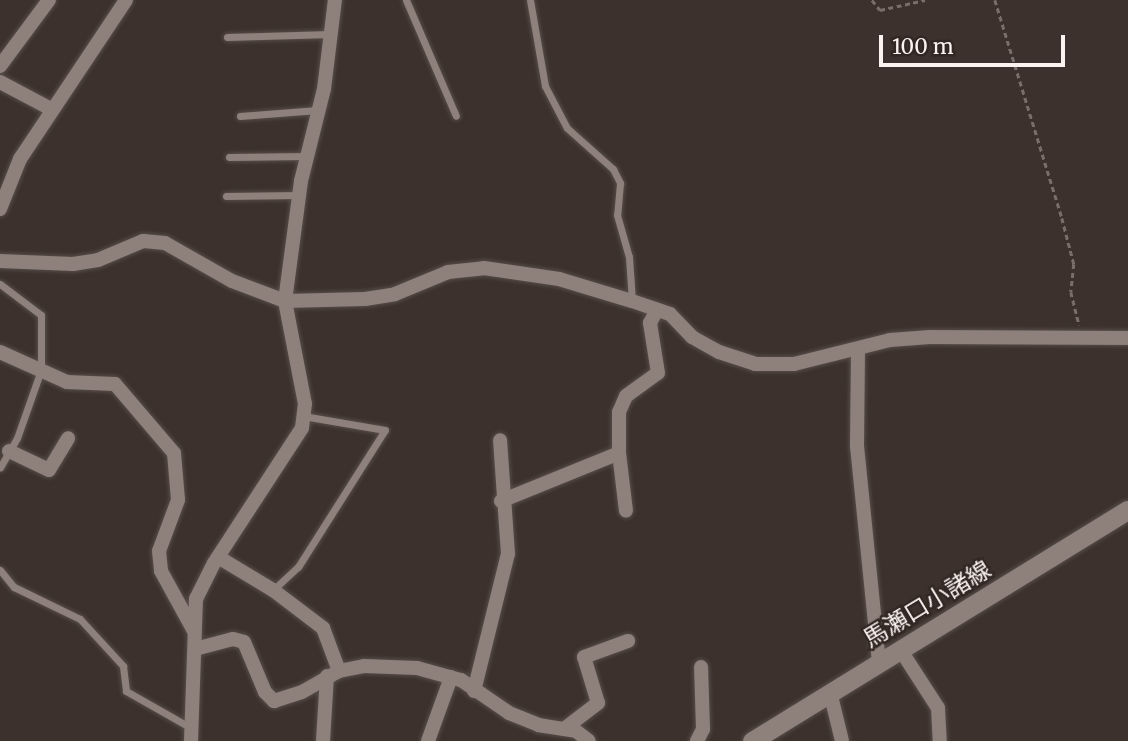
<!DOCTYPE html>
<meta charset="utf-8">
<style>
body{margin:0}
#map{position:relative;width:1128px;height:741px;overflow:hidden;background:#3c312c;font-family:Merriweather,"Noto Sans JP",serif}
div>[style]{position:absolute}
[style*='--x']{left:calc(var(--x)*1px);top:calc(var(--y)*1px);width:calc(var(--w)*1px);rotate:calc(var(--a)*1deg)}
.path>*{height:2.5px;margin-top:-1.25px;transform-origin:0;background:repeating-linear-gradient(90deg,#786e6a 0 5px,transparent 0 8.5px)}
.roads{filter:drop-shadow(0 0 2px #574d49) drop-shadow(0 0 2px #574d49)}
.service>*{height:7px;margin:-3.5px;padding:0 3.5px;transform-origin:3.5px;border-radius:3.5px;background:#8e817c}
.minor>*{height:14px;margin:-7px;padding:0 7px;transform-origin:7px;border-radius:7px;background:#8e817c}
.secondary>*{height:19px;margin:-9.5px;padding:0 9.5px;transform-origin:9.5px;border-radius:9.5px;background:#8e817c}
span{translate:-50% -50%;white-space:nowrap;text-align:center;line-height:1.15;-webkit-text-stroke:5px #322722;paint-order:stroke}
.street-label{font-size:24px;color:#faf3f0}
.scale{position:absolute;left:879px;top:35px;width:186px;height:32px;box-sizing:border-box;border:4px solid #faf3f0;border-top:0;padding-left:9px;font-size:21px;line-height:24px;white-space:nowrap;color:#faf3f0;-webkit-text-stroke:5px #322722;paint-order:stroke}
</style>
<div id="map">
<div class="path">
<div style="--x:872;--y:0;--w:13;--a:51"></div>
<div style="--x:880;--y:10;--w:46;--a:-12.5"></div>
<div style="--x:995;--y:0;--w:228;--a:72.9"></div>
<div style="--x:1062;--y:218;--w:48;--a:75.4"></div>
<div style="--x:1074;--y:264;--w:28;--a:96"></div>
<div style="--x:1071;--y:292;--w:34;--a:76"></div>
</div>
<div class="roads">
<div class="service">
<div style="--x:406;--y:0;--w:126;--a:66.7"></div>
<div style="--x:530;--y:0;--w:87;--a:80.1"></div>
<div style="--x:545;--y:86;--w:47;--a:62.4"></div>
<div style="--x:567;--y:128;--w:62;--a:41.7"></div>
<div style="--x:613;--y:169;--w:16;--a:63"></div>
<div style="--x:620;--y:183;--w:32;--a:95"></div>
<div style="--x:617;--y:215;--w:44;--a:74.1"></div>
<div style="--x:629;--y:257;--w:44;--a:86.1"></div>
<div style="--x:227;--y:37;--w:104;--a:-1.7"></div>
<div style="--x:240;--y:116;--w:78;--a:-4.4"></div>
<div style="--x:229;--y:157;--w:78;--a:-0.7"></div>
<div style="--x:226;--y:196;--w:73;--a:-0.8"></div>
<div style="--x:0;--y:284;--w:51;--a:37.1"></div>
<div style="--x:41;--y:315;--w:55;--a:90"></div>
<div style="--x:41;--y:370;--w:72;--a:109.4"></div>
<div style="--x:17;--y:438;--w:34;--a:120"></div>
<div style="--x:0;--y:570;--w:22;--a:51"></div>
<div style="--x:14;--y:587;--w:73;--a:25.9"></div>
<div style="--x:80;--y:619;--w:64;--a:47.5"></div>
<div style="--x:123;--y:666;--w:25;--a:83"></div>
<div style="--x:126;--y:691;--w:75;--a:29.6"></div>
<div style="--x:273;--y:590;--w:34;--a:-43"></div>
<div style="--x:298;--y:567;--w:162;--a:-57.6"></div>
<div style="--x:385;--y:430;--w:83;--a:-170.3"></div>
</div>
<div class="minor">
<div style="--x:0;--y:66;--w:82;--a:-53.4"></div>
<div style="--x:0;--y:82;--w:58;--a:27.9"></div>
<div style="--x:0;--y:209;--w:54;--a:-68.2"></div>
<div style="--x:20;--y:159;--w:191;--a:-56.3"></div>
<div style="--x:0;--y:261;--w:73;--a:2.4"></div>
<div style="--x:73;--y:264;--w:25;--a:-9"></div>
<div style="--x:98;--y:260;--w:49;--a:-22.9"></div>
<div style="--x:143;--y:241;--w:22;--a:5"></div>
<div style="--x:165;--y:243;--w:77;--a:29.6"></div>
<div style="--x:232;--y:281;--w:57;--a:20.7"></div>
<div style="--x:285;--y:301;--w:80;--a:-1.4"></div>
<div style="--x:365;--y:299;--w:30;--a:-9"></div>
<div style="--x:395;--y:294;--w:57;--a:-22.5"></div>
<div style="--x:448;--y:272;--w:36;--a:-6"></div>
<div style="--x:484;--y:268;--w:76;--a:8.3"></div>
<div style="--x:559;--y:279;--w:76;--a:16.8"></div>
<div style="--x:632;--y:301;--w:40;--a:18.9"></div>
<div style="--x:670;--y:314;--w:32;--a:46"></div>
<div style="--x:692;--y:337;--w:31;--a:29"></div>
<div style="--x:719;--y:352;--w:38;--a:18"></div>
<div style="--x:755;--y:364;--w:39;--a:0"></div>
<div style="--x:794;--y:364;--w:99;--a:-14"></div>
<div style="--x:890;--y:340;--w:40;--a:-4.3"></div>
<div style="--x:930;--y:337;--w:198;--a:0.3"></div>
<div style="--x:858;--y:350;--w:96;--a:90.6"></div>
<div style="--x:857;--y:446;--w:217;--a:84.2"></div>
<div style="--x:0;--y:352;--w:73;--a:24.1"></div>
<div style="--x:67;--y:382;--w:48;--a:2.4"></div>
<div style="--x:115;--y:384;--w:91;--a:49.5"></div>
<div style="--x:174;--y:453;--w:47;--a:85.1"></div>
<div style="--x:178;--y:500;--w:54;--a:110.4"></div>
<div style="--x:159;--y:551;--w:20;--a:84"></div>
<div style="--x:161;--y:571;--w:68;--a:61.2"></div>
<div style="--x:9;--y:451;--w:44;--a:25.4"></div>
<div style="--x:49;--y:470;--w:37;--a:-59"></div>
<div style="--x:619;--y:453;--w:58;--a:83.1"></div>
<div style="--x:501;--y:501;--w:127;--a:-22.1"></div>
<div style="--x:619;--y:453;--w:41;--a:-90"></div>
<div style="--x:619;--y:412;--w:17;--a:-66"></div>
<div style="--x:626;--y:396;--w:39;--a:-36"></div>
<div style="--x:658;--y:373;--w:51;--a:-99.1"></div>
<div style="--x:650;--y:323;--w:15;--a:-62"></div>
<div style="--x:218;--y:557;--w:64;--a:31"></div>
<div style="--x:273;--y:590;--w:63;--a:37.2"></div>
<div style="--x:323;--y:628;--w:46;--a:69.6"></div>
<div style="--x:195;--y:649;--w:39;--a:-15"></div>
<div style="--x:233;--y:639;--w:11;--a:15"></div>
<div style="--x:244;--y:642;--w:54;--a:67.2"></div>
<div style="--x:265;--y:692;--w:13;--a:45"></div>
<div style="--x:274;--y:701;--w:29;--a:-18"></div>
<div style="--x:302;--y:692;--w:43;--a:-29.6"></div>
<div style="--x:339;--y:671;--w:25;--a:-11"></div>
<div style="--x:364;--y:666;--w:53;--a:2.2"></div>
<div style="--x:417;--y:668;--w:46;--a:15.3"></div>
<div style="--x:461;--y:680;--w:58;--a:34.5"></div>
<div style="--x:509;--y:713;--w:31;--a:22"></div>
<div style="--x:538;--y:725;--w:38;--a:9"></div>
<div style="--x:576;--y:731;--w:16;--a:38"></div>
<div style="--x:900;--y:649;--w:70;--a:57.2"></div>
<div style="--x:938;--y:708;--w:33;--a:87"></div>
<div style="--x:474;--y:691;--w:141;--a:-76.1"></div>
<div style="--x:508;--y:554;--w:114;--a:-94"></div>
<div style="--x:830;--y:692;--w:50;--a:76.2"></div>
<div style="--x:564;--y:729;--w:43;--a:-37.4"></div>
<div style="--x:598;--y:703;--w:48;--a:-106.9"></div>
<div style="--x:584;--y:657;--w:47;--a:-20"></div>
<div style="--x:191;--y:741;--w:142;--a:-88"></div>
<div style="--x:196;--y:599;--w:40;--a:-63.4"></div>
<div style="--x:214;--y:563;--w:161;--a:-56.9"></div>
<div style="--x:302;--y:428;--w:24;--a:-83"></div>
<div style="--x:305;--y:404;--w:105;--a:-101"></div>
<div style="--x:285;--y:301;--w:121;--a:-82.4"></div>
<div style="--x:301;--y:181;--w:95;--a:-76"></div>
<div style="--x:324;--y:89;--w:90;--a:-83"></div>
<div style="--x:323;--y:741;--w:65;--a:-86.5"></div>
<div style="--x:428;--y:741;--w:68;--a:-70.2"></div>
<div style="--x:697;--y:741;--w:13;--a:-63"></div>
<div style="--x:703;--y:729;--w:62;--a:-91.8"></div>
</div>
<div class="secondary">
<div style="--x:752;--y:741;--w:441;--a:-31.6"></div>
</div>
</div>
<div class="street-label">
<span style="left:927px;top:604px;rotate:-31deg">馬瀬口小諸線</span>
</div>
<div class="scale">100 m</div>
</div>
